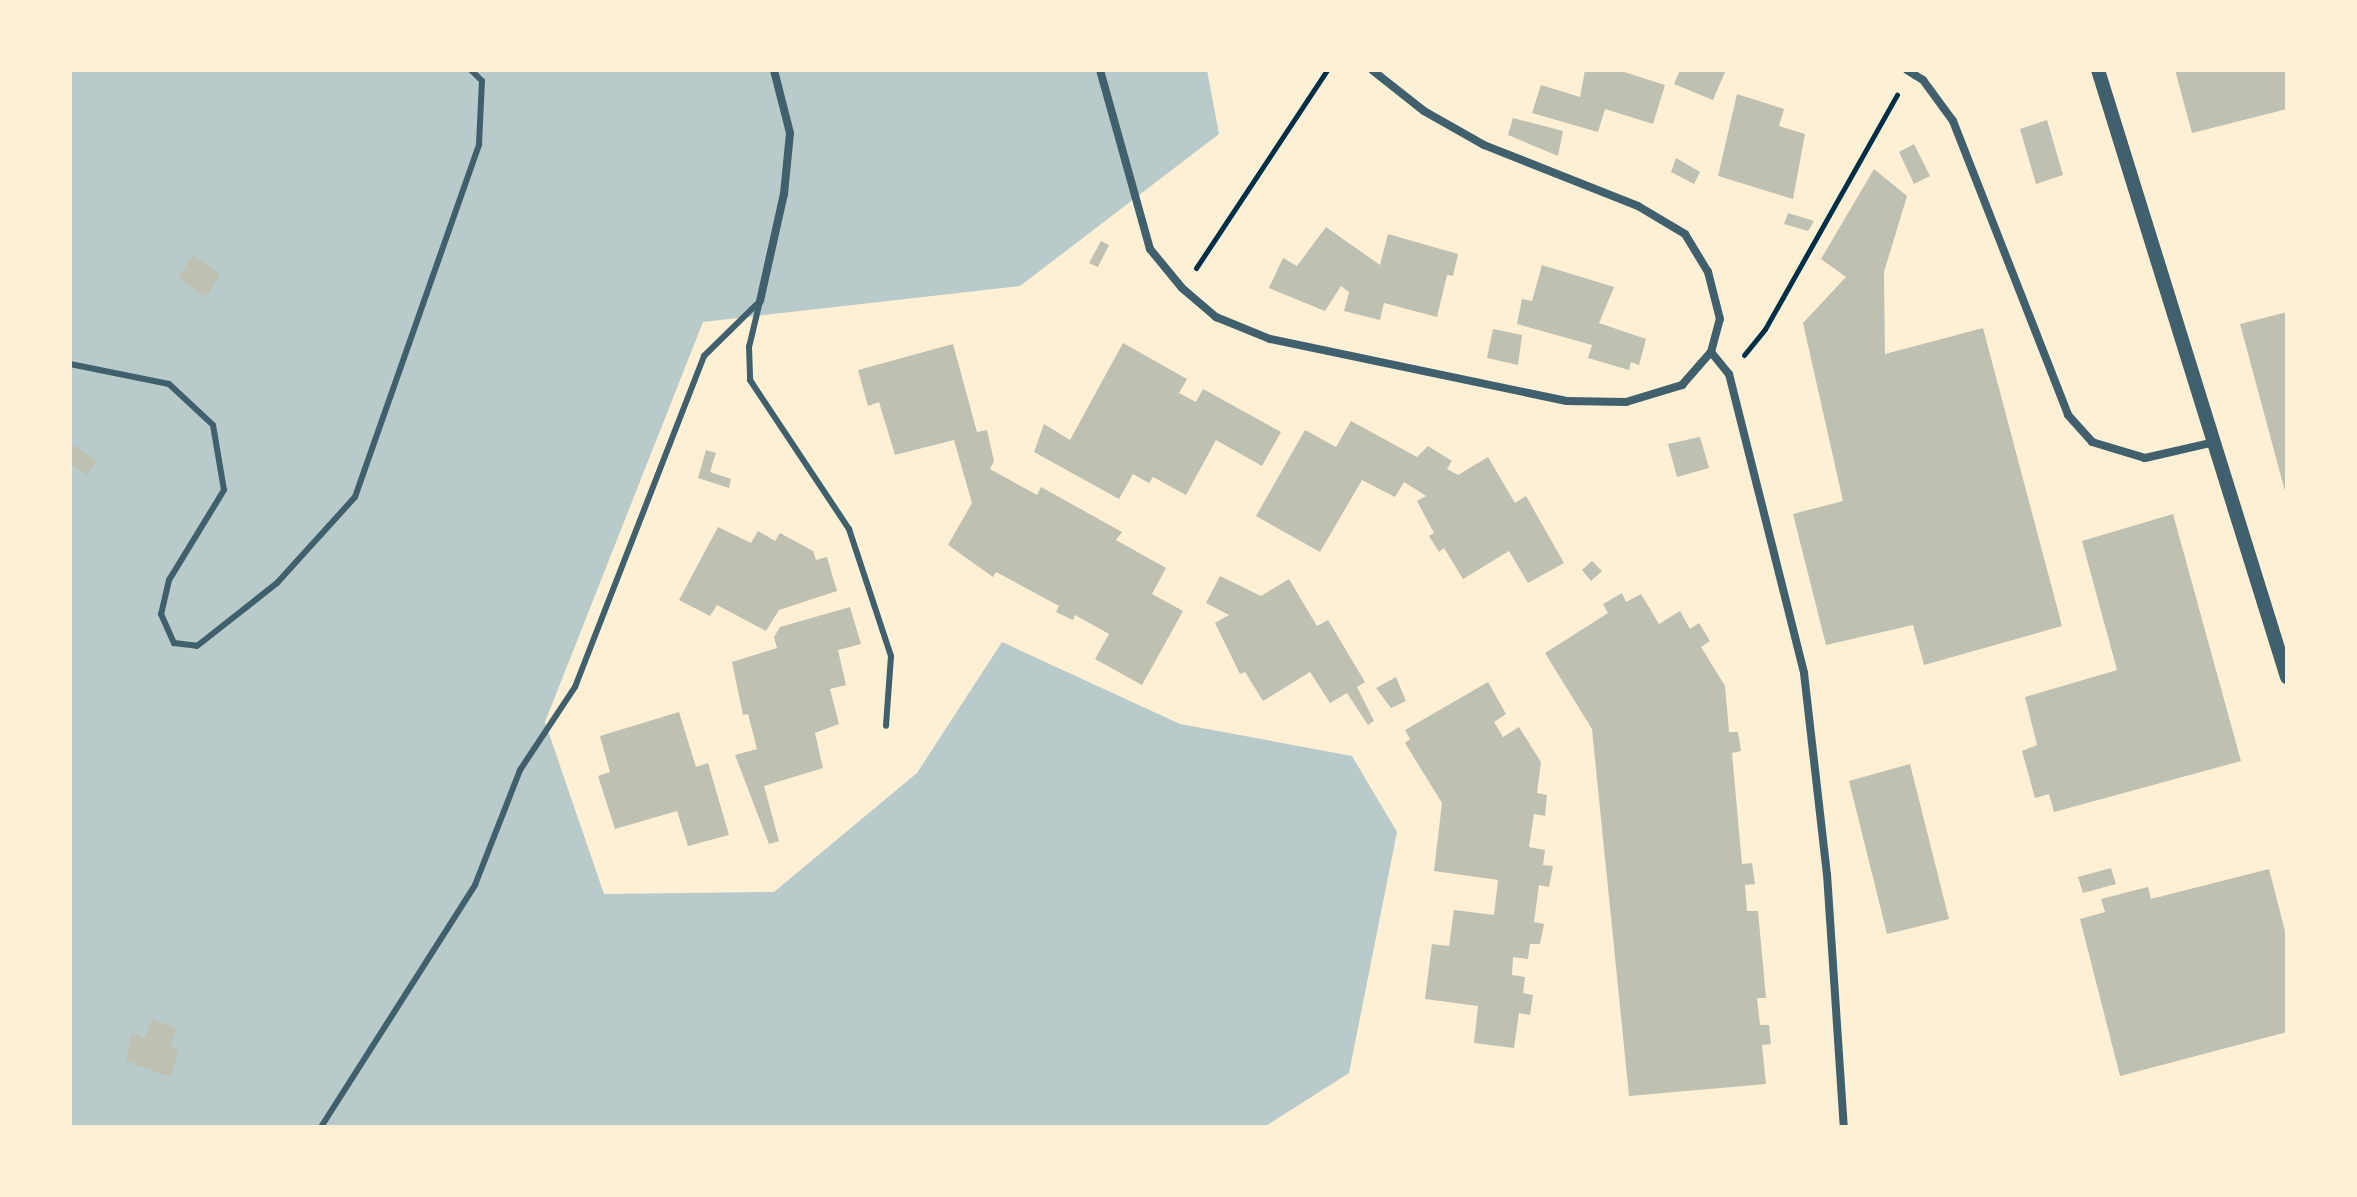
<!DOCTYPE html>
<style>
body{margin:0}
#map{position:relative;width:2357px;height:1197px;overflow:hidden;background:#fdf0d5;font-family:"IBM Plex Sans",sans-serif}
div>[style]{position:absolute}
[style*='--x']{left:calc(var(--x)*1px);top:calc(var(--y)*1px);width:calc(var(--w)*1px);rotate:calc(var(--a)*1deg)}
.green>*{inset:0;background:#b9caca}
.building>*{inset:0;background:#bec0b2}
.path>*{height:5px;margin:-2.5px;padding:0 2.5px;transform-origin:2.5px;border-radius:2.5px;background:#003049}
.service>*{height:6px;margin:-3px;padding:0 3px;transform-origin:3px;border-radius:3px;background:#3f606c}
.minor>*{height:8px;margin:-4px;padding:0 4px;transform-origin:4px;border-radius:4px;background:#3f606c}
.tertiary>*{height:14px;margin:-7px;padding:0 7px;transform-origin:7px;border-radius:7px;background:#3f606c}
span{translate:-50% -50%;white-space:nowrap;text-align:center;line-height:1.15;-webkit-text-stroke:6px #fdf0d5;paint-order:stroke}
.frame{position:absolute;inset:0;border:72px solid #fdf0d5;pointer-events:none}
</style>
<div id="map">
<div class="green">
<div style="clip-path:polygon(70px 70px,1207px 70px,1219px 134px,1020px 286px,703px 322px,545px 722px,604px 894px,774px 892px,917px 773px,1002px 642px,1180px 724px,1352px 756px,1397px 832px,1349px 1073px,1264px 1127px,70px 1127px)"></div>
</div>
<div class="building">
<div style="clip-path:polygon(1585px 70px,1618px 70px,1665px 85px,1653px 124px,1605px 109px,1598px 132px,1532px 113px,1541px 85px,1580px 97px)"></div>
<div style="clip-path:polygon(1680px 70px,1726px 70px,1713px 100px,1674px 84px)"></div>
<div style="clip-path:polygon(2175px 70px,2287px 70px,2287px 109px,2192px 133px)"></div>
<div style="clip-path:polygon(1737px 94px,1784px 109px,1779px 126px,1805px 134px,1793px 199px,1718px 176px)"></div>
<div style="clip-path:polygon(1513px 118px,1563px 131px,1558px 156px,1508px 135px)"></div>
<div style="clip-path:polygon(2047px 120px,2063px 175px,2036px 184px,2020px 129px)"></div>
<div style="clip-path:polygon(1914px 144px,1930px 176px,1914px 184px,1899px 152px)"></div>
<div style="clip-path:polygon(1676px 158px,1700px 172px,1694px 184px,1671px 172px)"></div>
<div style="clip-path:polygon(1874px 169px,1907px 196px,1884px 272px,1885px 354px,1983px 328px,2062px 626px,1924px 665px,1913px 625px,1826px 645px,1793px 514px,1843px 501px,1803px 323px,1846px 277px,1821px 259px)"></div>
<div style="clip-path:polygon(1788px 213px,1814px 221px,1808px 231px,1784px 224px)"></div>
<div style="clip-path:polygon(1326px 227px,1380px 265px,1388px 234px,1458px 254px,1453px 276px,1447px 275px,1437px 317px,1384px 303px,1380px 320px,1344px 311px,1349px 292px,1341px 286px,1325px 311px,1269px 288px,1283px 258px,1297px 266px)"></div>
<div style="clip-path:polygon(1101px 241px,1109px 245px,1098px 267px,1089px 263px)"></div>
<div style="clip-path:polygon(193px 255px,220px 274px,206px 297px,178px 278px)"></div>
<div style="clip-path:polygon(1542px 265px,1614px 287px,1599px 323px,1646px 339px,1639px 365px,1631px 362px,1629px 370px,1588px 358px,1592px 345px,1517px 324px,1522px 299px,1532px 301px)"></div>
<div style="clip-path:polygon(2287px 312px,2287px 495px,2286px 495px,2240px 324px)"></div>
<div style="clip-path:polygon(1493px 329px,1522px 335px,1518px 365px,1487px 358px)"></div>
<div style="clip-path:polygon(1123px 343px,1187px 379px,1179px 393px,1196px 402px,1203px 389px,1281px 432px,1262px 466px,1216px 440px,1186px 495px,1153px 477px,1149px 483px,1133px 474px,1119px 499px,1034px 452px,1044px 424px,1070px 440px)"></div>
<div style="clip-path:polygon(953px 344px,977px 432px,987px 430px,994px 461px,990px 469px,1037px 495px,1041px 487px,1122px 532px,1116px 540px,1166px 568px,1152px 594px,1183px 611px,1142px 685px,1095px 659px,1109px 634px,1075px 615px,1073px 620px,1056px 612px,1059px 606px,996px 572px,993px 577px,948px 545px,972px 503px,954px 440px,895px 455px,879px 402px,868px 406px,858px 370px)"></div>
<div style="clip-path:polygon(1351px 421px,1417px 457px,1428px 446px,1452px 461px,1447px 469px,1458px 475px,1488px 457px,1515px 503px,1526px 496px,1564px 563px,1528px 583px,1509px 551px,1463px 579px,1444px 548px,1439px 552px,1429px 536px,1434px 533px,1417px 501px,1426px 496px,1404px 482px,1395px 497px,1362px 480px,1320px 552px,1256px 516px,1305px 430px,1336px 447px)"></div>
<div style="clip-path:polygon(1700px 437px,1709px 468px,1677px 477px,1668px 444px)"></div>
<div style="clip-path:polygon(73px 445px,97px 460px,88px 475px,70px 465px)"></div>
<div style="clip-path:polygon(706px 450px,716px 453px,710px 472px,731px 479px,729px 488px,698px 478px)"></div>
<div style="clip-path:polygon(2173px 514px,2241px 761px,2054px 812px,2049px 794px,2035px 798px,2022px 751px,2037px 745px,2025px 697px,2117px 670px,2082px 541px)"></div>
<div style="clip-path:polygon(718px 527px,751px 543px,758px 531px,775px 541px,780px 533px,813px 551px,816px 560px,827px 557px,837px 591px,779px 610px,766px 631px,717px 605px,710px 616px,679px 600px)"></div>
<div style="clip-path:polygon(1592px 561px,1602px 571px,1591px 581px,1582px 570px)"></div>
<div style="clip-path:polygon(1220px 576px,1261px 596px,1289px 579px,1317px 626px,1328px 620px,1365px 682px,1357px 687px,1374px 721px,1368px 725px,1347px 693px,1330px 703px,1310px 672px,1263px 701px,1245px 672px,1240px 674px,1215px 623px,1229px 615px,1206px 603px)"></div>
<div style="clip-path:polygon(1622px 593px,1626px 602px,1641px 594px,1659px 624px,1680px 611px,1690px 629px,1699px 623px,1710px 641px,1701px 647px,1725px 686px,1729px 732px,1738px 732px,1741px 751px,1732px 753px,1742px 864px,1752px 863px,1755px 884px,1745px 885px,1747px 911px,1758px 911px,1766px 998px,1757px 998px,1760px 1025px,1769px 1025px,1771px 1044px,1762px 1045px,1766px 1084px,1629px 1096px,1592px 729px,1545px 653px,1608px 613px,1603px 604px)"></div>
<div style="clip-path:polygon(850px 607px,861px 644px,838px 650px,846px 685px,830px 689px,839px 724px,815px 733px,823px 768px,764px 786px,779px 841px,769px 844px,735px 755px,757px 749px,748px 714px,743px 715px,732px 662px,777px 648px,774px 637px,780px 627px)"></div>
<div style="clip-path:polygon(1396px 677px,1406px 701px,1391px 708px,1376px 688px)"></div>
<div style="clip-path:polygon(1488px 682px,1506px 714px,1494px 722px,1503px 737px,1519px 727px,1541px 762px,1537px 793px,1547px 795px,1545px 816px,1534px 814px,1529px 847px,1545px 850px,1543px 865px,1553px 866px,1549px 887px,1539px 885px,1534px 922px,1544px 924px,1540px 944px,1530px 944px,1528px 959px,1513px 957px,1512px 975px,1525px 977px,1523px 993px,1533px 995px,1530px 1015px,1519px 1013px,1514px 1048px,1474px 1043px,1478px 1006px,1425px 999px,1432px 944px,1449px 946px,1454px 910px,1494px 915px,1498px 880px,1434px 871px,1442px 803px,1405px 743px,1410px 739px,1405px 730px)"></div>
<div style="clip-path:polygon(679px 712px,696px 767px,708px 763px,729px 835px,688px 846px,677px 811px,615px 829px,598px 776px,610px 772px,600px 736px)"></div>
<div style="clip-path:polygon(1910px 764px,1949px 919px,1887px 934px,1849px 781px)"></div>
<div style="clip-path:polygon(2111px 868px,2116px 884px,2083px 893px,2078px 877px)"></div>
<div style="clip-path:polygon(2269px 869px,2287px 939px,2287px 1032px,2120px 1076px,2080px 919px,2105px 912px,2101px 899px,2148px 887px,2151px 899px)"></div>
<div style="clip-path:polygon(152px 1019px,177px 1029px,170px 1047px,179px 1050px,170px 1077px,126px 1061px,132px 1033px,145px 1038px)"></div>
</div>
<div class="path">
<div style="--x:1196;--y:268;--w:237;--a:-56.5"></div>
<div style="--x:1744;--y:355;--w:33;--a:-51"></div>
<div style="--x:1765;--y:329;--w:269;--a:-60.6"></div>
</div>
<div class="service">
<div style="--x:760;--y:301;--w:47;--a:103.4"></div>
<div style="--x:749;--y:347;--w:33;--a:88"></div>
<div style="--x:750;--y:380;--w:179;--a:56.4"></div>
<div style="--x:849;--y:529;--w:134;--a:71.7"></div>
<div style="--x:891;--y:656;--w:70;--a:94.1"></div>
<div style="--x:70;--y:364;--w:101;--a:11.4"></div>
<div style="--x:169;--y:384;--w:60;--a:43"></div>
<div style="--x:213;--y:425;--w:66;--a:80.4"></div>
<div style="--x:224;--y:490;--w:105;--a:121.4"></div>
<div style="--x:169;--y:580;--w:35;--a:103"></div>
<div style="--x:161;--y:614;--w:32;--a:66"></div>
<div style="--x:174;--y:643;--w:23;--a:7"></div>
<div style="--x:197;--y:646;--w:102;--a:-38.2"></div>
<div style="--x:277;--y:583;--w:116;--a:-47.8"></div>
<div style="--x:355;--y:497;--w:374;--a:-70.6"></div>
<div style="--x:479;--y:144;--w:63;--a:-87.3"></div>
<div style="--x:482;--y:81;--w:16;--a:-135"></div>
<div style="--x:321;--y:1127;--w:287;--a:-57.5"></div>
<div style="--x:475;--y:885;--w:123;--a:-68.6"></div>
<div style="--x:520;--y:770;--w:100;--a:-56.5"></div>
<div style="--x:575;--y:687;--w:355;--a:-68.7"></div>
<div style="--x:704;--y:356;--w:78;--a:-44.5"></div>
</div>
<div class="minor">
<div style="--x:1100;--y:70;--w:186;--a:74.4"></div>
<div style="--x:1150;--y:249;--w:50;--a:50.6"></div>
<div style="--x:1182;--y:288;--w:45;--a:40.5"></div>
<div style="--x:1216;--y:317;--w:58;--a:22.2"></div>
<div style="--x:1270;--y:339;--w:303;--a:11.8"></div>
<div style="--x:1567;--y:401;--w:59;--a:1"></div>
<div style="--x:1626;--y:402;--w:59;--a:-16.9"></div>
<div style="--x:1682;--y:385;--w:44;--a:-48.7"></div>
<div style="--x:1711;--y:352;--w:34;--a:-75"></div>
<div style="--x:1720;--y:319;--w:49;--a:-104.3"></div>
<div style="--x:1708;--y:272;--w:44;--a:-121.2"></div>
<div style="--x:1685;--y:234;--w:55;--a:-149.2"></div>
<div style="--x:1638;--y:206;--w:166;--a:-158.4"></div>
<div style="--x:1484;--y:145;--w:69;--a:-150.5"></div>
<div style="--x:1424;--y:111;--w:66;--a:-141.7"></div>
<div style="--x:1907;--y:70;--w:19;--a:32"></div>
<div style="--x:1923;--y:80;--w:51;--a:53.8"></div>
<div style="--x:1953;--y:121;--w:316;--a:68.6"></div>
<div style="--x:2068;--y:415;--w:36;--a:48"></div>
<div style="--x:2092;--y:442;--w:55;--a:16.8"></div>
<div style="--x:2145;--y:458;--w:72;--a:-12.9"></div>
<div style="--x:760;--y:301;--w:110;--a:-77.4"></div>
<div style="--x:784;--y:194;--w:61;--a:-84.4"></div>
<div style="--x:790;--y:133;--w:65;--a:-104.3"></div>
<div style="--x:1711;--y:352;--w:28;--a:51"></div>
<div style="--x:1729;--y:374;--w:308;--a:75.9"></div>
<div style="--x:1804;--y:673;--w:202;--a:83.5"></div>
<div style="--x:1827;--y:874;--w:254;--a:86.2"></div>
</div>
<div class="tertiary">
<div style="--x:2098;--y:70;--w:636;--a:72.71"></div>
</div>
<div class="frame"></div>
</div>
